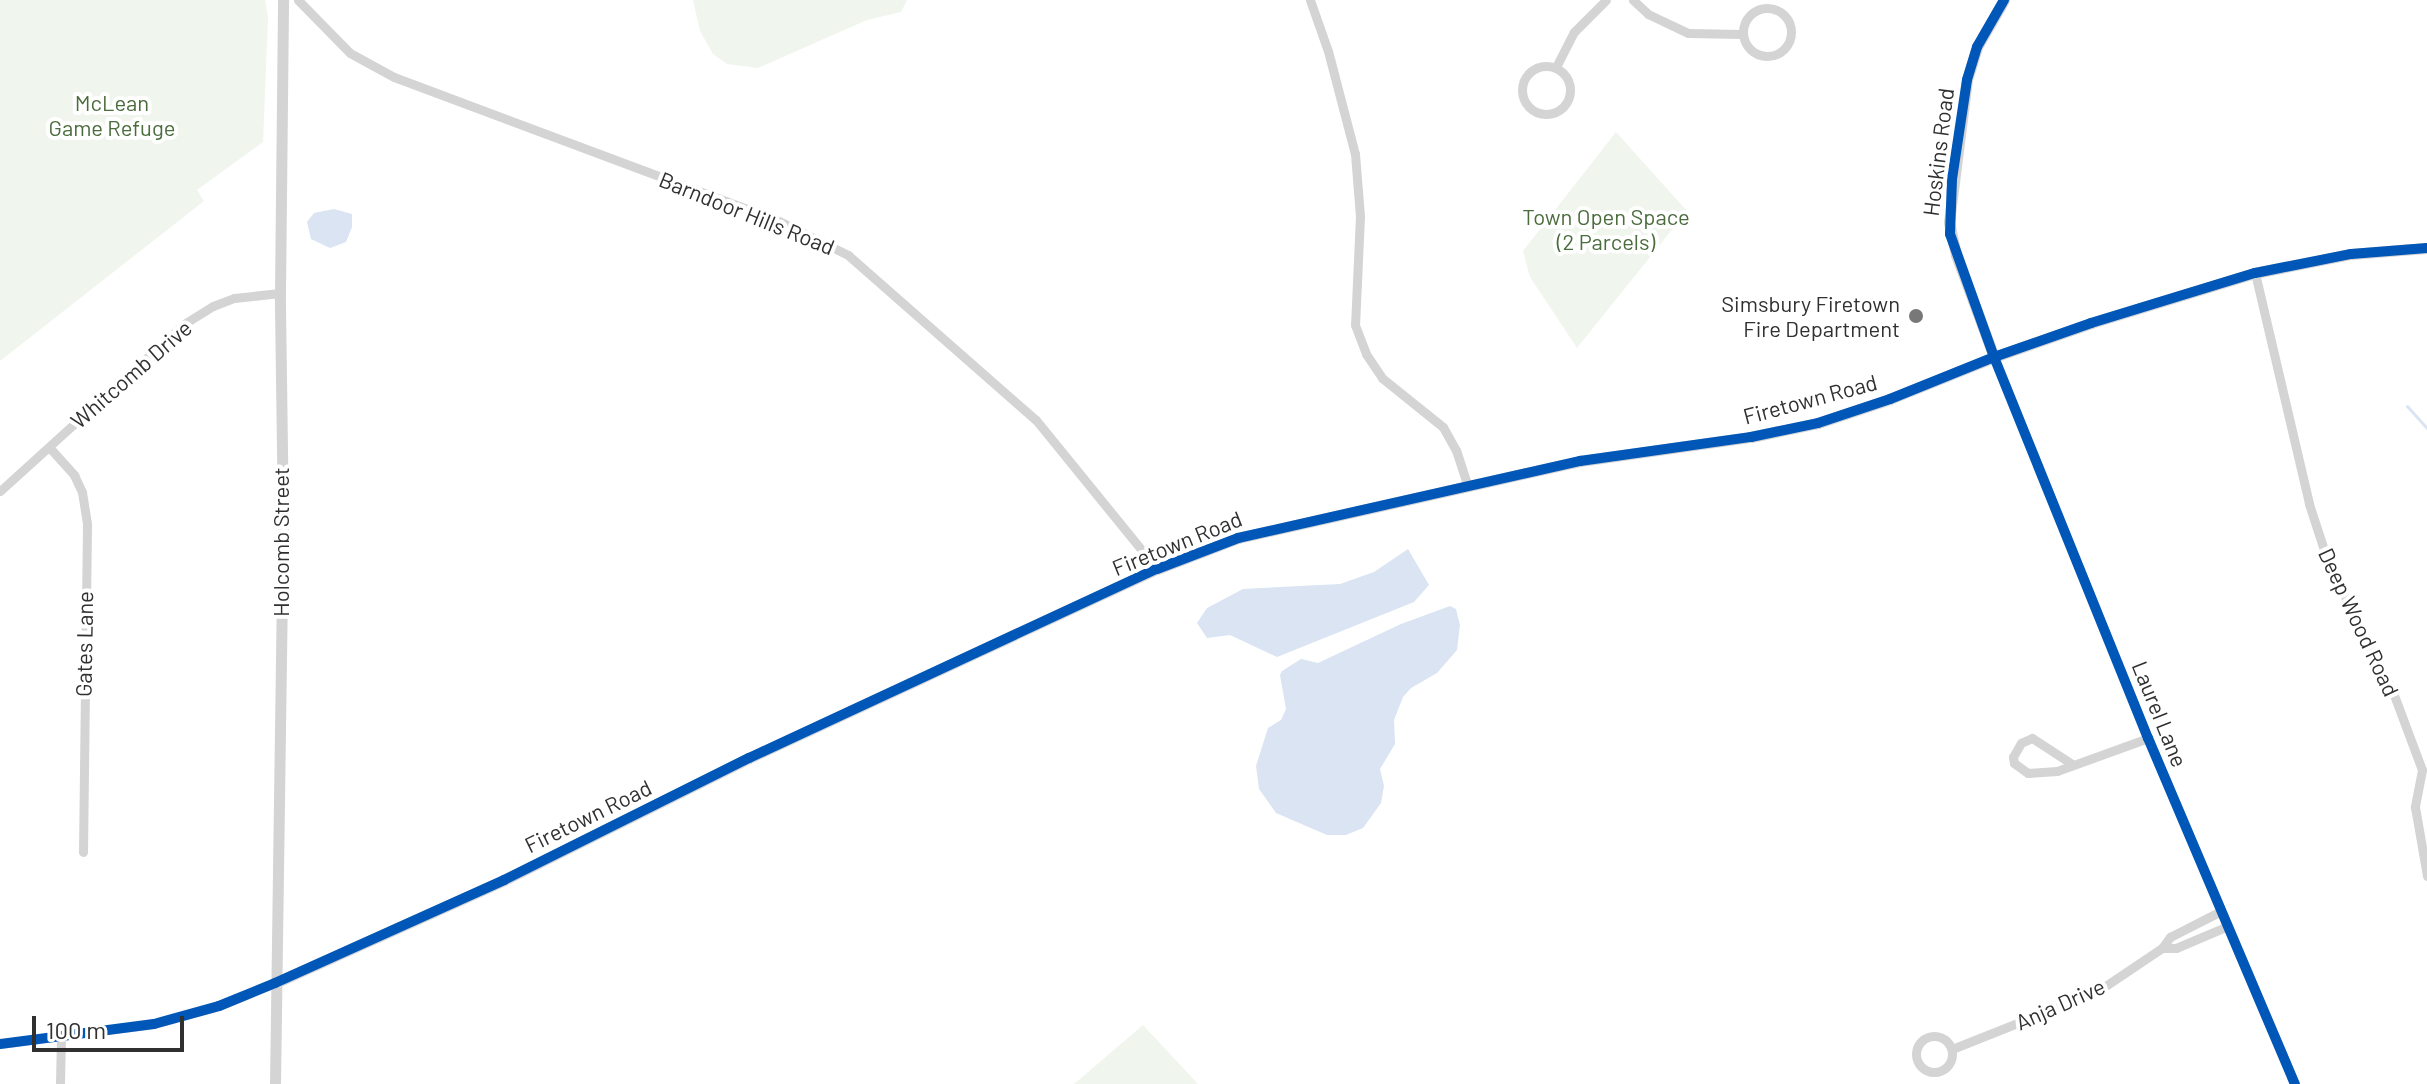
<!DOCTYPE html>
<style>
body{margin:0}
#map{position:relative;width:2427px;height:1084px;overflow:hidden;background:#fff;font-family:Barlow,sans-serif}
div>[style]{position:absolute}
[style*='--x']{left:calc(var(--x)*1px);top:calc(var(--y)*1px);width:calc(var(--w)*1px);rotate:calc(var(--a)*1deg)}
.green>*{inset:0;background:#f0f5ed}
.water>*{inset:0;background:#dae4f2}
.stream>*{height:3px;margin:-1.5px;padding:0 1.5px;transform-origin:1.5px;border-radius:1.5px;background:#dae4f2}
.minor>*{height:9px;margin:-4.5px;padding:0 4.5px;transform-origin:4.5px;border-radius:4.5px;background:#d4d4d4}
.minor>.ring{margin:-4.5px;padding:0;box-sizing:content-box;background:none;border:9px solid #d4d4d4;border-radius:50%}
.tertiary>*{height:11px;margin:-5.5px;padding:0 5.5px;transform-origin:5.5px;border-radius:5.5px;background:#d4d4d4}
.cycleway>*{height:10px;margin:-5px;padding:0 5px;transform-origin:5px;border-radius:5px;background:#0057b8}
.dots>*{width:22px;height:22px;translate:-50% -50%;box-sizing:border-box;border:4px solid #fff;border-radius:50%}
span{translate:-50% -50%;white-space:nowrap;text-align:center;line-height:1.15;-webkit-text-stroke:8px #fff;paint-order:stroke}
.park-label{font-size:22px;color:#4b6c3d}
.street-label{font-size:22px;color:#303030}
.poi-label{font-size:22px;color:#303030}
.right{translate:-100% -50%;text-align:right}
.scale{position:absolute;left:32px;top:1016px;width:152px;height:36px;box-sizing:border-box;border:4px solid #303030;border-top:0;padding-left:10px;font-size:24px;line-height:28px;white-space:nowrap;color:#303030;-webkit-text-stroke:6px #fff;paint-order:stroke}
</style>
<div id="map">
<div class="green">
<div style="clip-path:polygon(0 0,265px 0,268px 17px,263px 142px,197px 190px,204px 201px,0 361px)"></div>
<div style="clip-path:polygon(693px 0,907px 0,901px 12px,867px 20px,758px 68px,727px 64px,713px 54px,700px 31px)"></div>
<div style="clip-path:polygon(1616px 132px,1687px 211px,1577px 348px,1530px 277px,1523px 251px)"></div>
<div style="clip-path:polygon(1143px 1025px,1198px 1084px,1074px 1084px)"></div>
</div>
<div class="water">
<div style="clip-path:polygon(334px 209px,352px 214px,352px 227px,346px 242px,330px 248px,311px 239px,307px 222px,314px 213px)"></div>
<div style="clip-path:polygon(1408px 549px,1429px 585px,1414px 602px,1277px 657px,1230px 635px,1207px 638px,1197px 623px,1207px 608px,1243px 589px,1340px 584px,1374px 572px)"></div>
<div style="clip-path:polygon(1450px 606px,1456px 609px,1460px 625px,1457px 650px,1437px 673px,1411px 688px,1403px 697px,1394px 720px,1395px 744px,1380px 769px,1384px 786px,1381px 803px,1363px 828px,1346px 835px,1327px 835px,1276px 813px,1259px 789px,1256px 766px,1268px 728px,1281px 720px,1286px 709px,1280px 675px,1282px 671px,1301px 659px,1318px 663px,1401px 624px)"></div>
</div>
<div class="stream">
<div style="--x:2407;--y:406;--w:30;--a:48"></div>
</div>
<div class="minor">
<div style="--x:298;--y:0;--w:74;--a:45.5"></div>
<div style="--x:350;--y:53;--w:50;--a:28.6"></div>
<div style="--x:394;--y:77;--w:411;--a:20.5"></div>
<div style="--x:779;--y:221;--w:77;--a:26.2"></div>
<div style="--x:848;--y:255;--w:250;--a:41.3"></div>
<div style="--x:1036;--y:420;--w:192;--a:50.9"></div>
<div style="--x:1310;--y:0;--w:54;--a:70.6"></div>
<div style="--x:1328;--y:51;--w:106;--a:75.3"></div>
<div style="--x:1355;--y:154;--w:62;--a:85.4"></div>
<div style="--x:1360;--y:216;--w:109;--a:92.6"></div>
<div style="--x:1355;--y:325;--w:31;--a:69"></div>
<div style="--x:1366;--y:354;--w:29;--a:56"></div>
<div style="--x:1382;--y:378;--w:78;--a:38.8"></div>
<div style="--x:1443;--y:427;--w:26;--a:61"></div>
<div style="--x:1456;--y:450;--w:36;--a:72"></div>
<div style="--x:1633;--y:0;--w:21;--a:43"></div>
<div style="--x:1648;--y:14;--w:44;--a:25.4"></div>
<div style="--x:1688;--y:33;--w:54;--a:1.1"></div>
<div class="ring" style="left:1743px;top:8px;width:39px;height:39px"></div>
<div class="ring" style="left:1522px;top:66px;width:39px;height:39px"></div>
<div style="--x:1556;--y:67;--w:39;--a:-63"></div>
<div style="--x:1574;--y:32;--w:45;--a:-45"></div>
<div style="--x:2255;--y:273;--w:237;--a:76.8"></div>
<div style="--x:2309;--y:504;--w:61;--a:71.9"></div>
<div style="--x:2328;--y:562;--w:148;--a:63.6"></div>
<div style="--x:2394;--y:695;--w:80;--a:69.5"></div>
<div style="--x:2422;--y:770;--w:38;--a:101"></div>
<div style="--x:2415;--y:807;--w:70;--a:80.1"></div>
<div style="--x:1994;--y:357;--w:411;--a:68"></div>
<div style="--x:2148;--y:738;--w:376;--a:67"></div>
<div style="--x:49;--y:447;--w:38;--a:48"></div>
<div style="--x:74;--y:475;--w:19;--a:65"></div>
<div style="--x:82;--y:492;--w:33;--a:81"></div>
<div style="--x:87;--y:525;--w:327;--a:90.7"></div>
<div style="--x:0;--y:491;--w:248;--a:-42.2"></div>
<div style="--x:184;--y:324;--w:34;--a:-32"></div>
<div style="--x:213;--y:306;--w:22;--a:-21"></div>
<div style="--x:234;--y:298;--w:46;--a:-6.2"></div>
<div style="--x:2072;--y:764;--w:48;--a:-147"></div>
<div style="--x:2032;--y:738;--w:12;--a:156"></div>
<div style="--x:2021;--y:743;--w:16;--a:120"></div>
<div style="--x:2013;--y:757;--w:6;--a:81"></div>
<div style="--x:2014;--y:763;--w:17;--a:36"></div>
<div style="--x:2028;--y:773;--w:29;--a:-4"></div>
<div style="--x:2057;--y:771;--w:97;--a:-19.9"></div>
<div style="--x:2162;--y:948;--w:14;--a:0"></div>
<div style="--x:2176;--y:948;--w:56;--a:-22.9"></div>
<div class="ring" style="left:1916px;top:1036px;width:27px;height:27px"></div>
<div style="--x:0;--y:1044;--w:155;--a:-7.4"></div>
<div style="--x:154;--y:1024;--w:67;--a:-15.5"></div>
<div style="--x:219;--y:1006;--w:61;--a:-22.3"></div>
<div style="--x:1952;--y:1049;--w:157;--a:-21.7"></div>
<div style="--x:2098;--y:991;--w:77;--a:-33.9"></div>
<div style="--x:2162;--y:948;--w:14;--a:-54"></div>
<div style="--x:2170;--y:937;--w:57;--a:-27"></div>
<div style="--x:60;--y:1084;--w:47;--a:-88.8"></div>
</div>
<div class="tertiary">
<div style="--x:1994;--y:357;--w:109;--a:-110.4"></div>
<div style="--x:1956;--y:255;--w:34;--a:-102"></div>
<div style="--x:1949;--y:222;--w:143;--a:-82.8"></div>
<div style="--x:1967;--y:80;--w:34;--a:-73"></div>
<div style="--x:1977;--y:47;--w:54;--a:-60.1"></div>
<div style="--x:275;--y:983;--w:251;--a:-24.2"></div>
<div style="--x:504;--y:880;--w:274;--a:-26.5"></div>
<div style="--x:749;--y:758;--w:450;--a:-24.9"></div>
<div style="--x:1157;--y:569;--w:87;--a:-20.9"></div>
<div style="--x:1238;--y:538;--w:351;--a:-12.7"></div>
<div style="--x:1580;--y:461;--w:173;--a:-8"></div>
<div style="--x:1751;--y:437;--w:68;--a:-11.8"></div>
<div style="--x:1818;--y:423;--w:76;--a:-18.4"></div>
<div style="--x:1890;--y:399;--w:112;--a:-22"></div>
<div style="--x:1994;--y:357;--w:103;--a:-19.3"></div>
<div style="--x:2091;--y:323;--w:171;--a:-17"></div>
<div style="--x:2255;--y:273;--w:98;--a:-11.2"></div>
<div style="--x:2351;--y:254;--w:76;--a:-4.5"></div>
<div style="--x:275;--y:1084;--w:563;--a:-89.19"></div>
<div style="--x:283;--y:521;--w:228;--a:-90.8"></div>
<div style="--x:280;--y:293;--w:293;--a:-89.4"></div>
</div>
<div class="cycleway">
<div style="--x:2004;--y:0;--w:54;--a:119.9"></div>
<div style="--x:1977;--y:47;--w:34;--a:107"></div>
<div style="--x:1967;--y:80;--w:100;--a:98.6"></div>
<div style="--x:1952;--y:179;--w:55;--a:92.1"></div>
<div style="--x:1950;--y:234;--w:131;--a:70.3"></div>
<div style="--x:1994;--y:357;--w:411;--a:68"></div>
<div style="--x:2148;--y:738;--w:376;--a:67"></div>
<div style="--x:0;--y:1044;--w:155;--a:-7.4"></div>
<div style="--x:154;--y:1024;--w:67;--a:-15.5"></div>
<div style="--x:219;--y:1006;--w:61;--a:-22.3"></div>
<div style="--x:275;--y:983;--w:251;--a:-24.2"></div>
<div style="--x:504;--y:880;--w:274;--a:-26.5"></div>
<div style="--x:749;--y:758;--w:450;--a:-24.9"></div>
<div style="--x:1157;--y:569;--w:87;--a:-20.9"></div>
<div style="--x:1238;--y:538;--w:351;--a:-12.7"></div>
<div style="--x:1580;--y:461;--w:173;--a:-8"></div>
<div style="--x:1751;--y:437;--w:68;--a:-11.8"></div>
<div style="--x:1818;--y:423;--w:76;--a:-18.4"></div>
<div style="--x:1890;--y:399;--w:112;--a:-22"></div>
<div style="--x:1994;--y:357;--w:103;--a:-19.3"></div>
<div style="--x:2091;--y:323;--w:171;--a:-17"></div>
<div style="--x:2255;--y:273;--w:98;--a:-11.2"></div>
<div style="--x:2351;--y:254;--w:76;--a:-4.5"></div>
</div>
<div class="dots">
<div style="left:1916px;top:316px;background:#787878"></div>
</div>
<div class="park-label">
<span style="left:112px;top:115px">McLean<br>Game Refuge</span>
<span style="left:1606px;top:229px">Town Open Space<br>(2 Parcels)</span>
</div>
<div class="street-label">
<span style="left:1938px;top:152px;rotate:-83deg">Hoskins Road</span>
<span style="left:747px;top:213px;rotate:22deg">Barndoor Hills Road</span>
<span style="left:131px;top:374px;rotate:-41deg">Whitcomb Drive</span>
<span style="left:1810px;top:399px;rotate:-15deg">Firetown Road</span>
<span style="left:281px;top:542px;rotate:-90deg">Holcomb Street</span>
<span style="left:1177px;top:543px;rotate:-22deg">Firetown Road</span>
<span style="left:2359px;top:622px;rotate:65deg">Deep Wood Road</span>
<span style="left:84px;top:644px;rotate:-89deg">Gates Lane</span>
<span style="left:2160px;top:714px;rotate:68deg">Laurel Lane</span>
<span style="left:588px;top:816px;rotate:-26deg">Firetown Road</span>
<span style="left:2060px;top:1004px;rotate:-24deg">Anja Drive</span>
</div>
<div class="poi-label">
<span class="right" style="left:1900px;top:316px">Simsbury Firetown<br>Fire Department</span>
</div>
<div class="scale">100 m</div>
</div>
